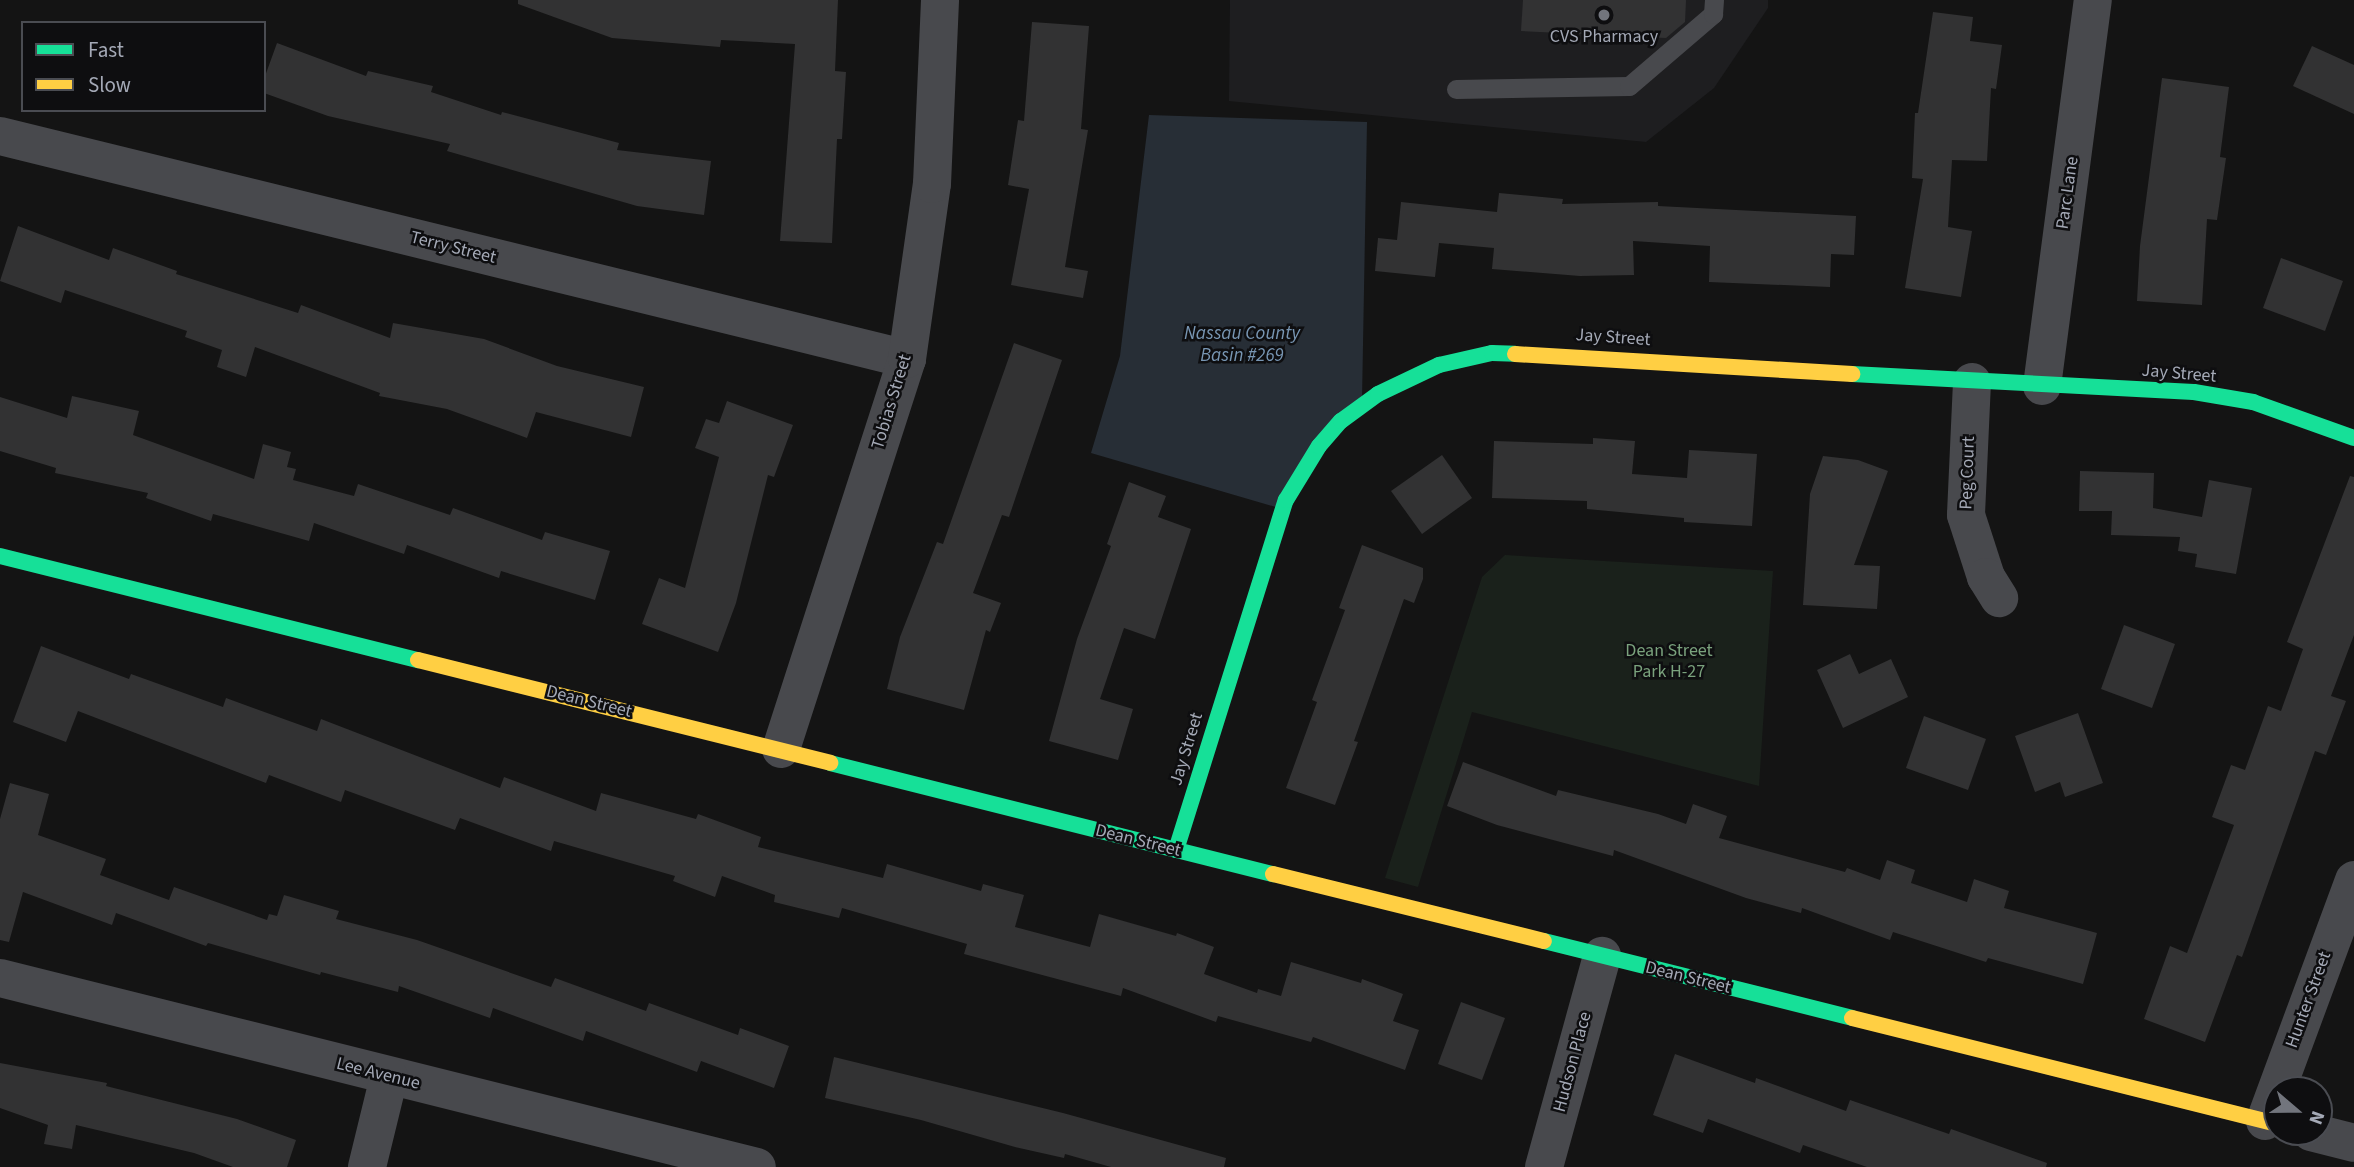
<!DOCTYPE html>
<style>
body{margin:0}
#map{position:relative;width:2354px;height:1167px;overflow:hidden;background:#141414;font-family:"Source Sans 3",sans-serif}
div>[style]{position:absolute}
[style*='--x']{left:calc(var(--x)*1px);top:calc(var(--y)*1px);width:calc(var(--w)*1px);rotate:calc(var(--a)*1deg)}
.built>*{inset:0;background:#1e1e20}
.green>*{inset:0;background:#1a211b}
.water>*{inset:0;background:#272e36}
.building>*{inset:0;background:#323233}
.lane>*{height:19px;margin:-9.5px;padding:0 9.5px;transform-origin:9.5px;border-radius:9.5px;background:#48494d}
.street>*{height:38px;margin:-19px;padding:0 19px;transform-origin:19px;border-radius:19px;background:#48494d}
.fast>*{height:16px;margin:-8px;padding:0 8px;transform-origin:8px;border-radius:8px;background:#16e098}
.slow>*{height:16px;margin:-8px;padding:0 8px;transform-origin:8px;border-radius:8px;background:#ffcf43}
.dots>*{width:19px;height:19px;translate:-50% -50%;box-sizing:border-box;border:4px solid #0e0e10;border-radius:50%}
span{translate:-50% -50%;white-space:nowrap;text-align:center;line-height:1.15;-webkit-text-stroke:5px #0e0e10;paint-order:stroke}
.poi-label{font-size:18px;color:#a4a9b6}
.street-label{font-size:18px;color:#a4a9b6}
.park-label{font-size:18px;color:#7aa27d}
.water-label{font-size:19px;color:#7896b3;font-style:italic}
.legend{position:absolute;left:21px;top:21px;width:245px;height:91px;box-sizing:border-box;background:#0e0e10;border:2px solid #4a4c52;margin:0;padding:9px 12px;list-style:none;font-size:21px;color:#a4a9b6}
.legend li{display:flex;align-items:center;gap:14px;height:35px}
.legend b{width:35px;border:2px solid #4a4c52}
.north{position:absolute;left:2263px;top:1076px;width:70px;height:70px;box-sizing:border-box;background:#0e0e10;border:2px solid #4a4c52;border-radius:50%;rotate:110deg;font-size:19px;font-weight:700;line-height:28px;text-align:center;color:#a4a9b6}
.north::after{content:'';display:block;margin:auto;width:24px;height:32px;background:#72757d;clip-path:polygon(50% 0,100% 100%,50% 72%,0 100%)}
</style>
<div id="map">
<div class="built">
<div style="clip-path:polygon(1230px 0,1768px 0,1768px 8px,1714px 88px,1646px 142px,1229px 101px)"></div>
</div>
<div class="green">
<div style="clip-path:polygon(1505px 555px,1773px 571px,1759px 786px,1472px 712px,1418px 887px,1385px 878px,1482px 577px)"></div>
</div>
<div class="water">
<div style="clip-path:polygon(1149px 115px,1367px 122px,1362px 400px,1279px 508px,1091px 453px,1120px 356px)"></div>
</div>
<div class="building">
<div style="clip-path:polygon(518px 0,838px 0,835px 71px,846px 72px,842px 139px,837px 139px,832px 243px,780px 241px,795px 44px,721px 40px,720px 47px,612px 38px,518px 4px)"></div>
<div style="clip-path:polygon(1523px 0,1686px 0,1685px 22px,1666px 38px,1521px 31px)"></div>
<div style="clip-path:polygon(1933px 12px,1973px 17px,1970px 41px,2002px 45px,1996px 89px,1991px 88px,1987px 161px,1952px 160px,1948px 227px,1972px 231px,1961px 297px,1905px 288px,1923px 179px,1912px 178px,1915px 113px,1918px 113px)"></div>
<div style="clip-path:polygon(1032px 22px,1089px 26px,1081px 129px,1088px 130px,1065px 267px,1088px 271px,1083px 298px,1011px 285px,1029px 189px,1008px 185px,1018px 120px,1024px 121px)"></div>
<div style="clip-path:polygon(277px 43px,366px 76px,368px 71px,433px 86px,431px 92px,501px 115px,502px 112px,619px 143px,617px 150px,711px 161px,704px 215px,637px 206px,447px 151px,450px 144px,328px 116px,264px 93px,264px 79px)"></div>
<div style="clip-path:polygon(2312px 46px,2354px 65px,2354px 114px,2293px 86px)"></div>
<div style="clip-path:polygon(2162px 78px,2229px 87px,2220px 157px,2226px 158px,2217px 220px,2207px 219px,2202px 305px,2137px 301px,2140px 246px)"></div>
<div style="clip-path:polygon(1499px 193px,1563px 199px,1562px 204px,1658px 202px,1658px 206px,1856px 216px,1854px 255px,1831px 254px,1830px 287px,1709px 282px,1710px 246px,1633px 241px,1634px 275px,1580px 276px,1492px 269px,1494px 248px,1439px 243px,1435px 277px,1375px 271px,1378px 238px,1397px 240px,1401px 202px,1497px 212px)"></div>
<div style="clip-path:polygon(18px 226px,109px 260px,113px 248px,177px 271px,176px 274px,298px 313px,301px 305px,390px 338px,393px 323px,484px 339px,557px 366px,644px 387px,631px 437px,536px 412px,527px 438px,447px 409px,379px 396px,380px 393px,255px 347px,246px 377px,217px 367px,222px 350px,185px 337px,187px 331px,65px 290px,61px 303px,0 281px)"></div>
<div style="clip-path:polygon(2281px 258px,2343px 281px,2325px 331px,2263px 308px)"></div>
<div style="clip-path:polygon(1014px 343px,1062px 360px,1009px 517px,1002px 515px,973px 593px,1001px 603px,990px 632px,986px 630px,964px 710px,887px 689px,900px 637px,937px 542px,943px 544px)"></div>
<div style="clip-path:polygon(72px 396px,139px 411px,133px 435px,254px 479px,263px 444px,291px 452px,287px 467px,296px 469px,293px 480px,354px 496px,358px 484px,450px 515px,453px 508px,542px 540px,545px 532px,610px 551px,595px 600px,501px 571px,499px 578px,407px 545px,404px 554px,314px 523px,309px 541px,213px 514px,211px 521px,146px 498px,148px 493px,55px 473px,56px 468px,0 451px,0 397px,67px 418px)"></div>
<div style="clip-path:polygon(727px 401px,793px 425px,774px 477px,768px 475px,736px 603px,718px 652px,642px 624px,659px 578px,685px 588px,719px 457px,695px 448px,706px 419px,719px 423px)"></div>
<div style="clip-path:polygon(1593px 438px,1635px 441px,1632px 474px,1687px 478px,1689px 450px,1757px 454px,1752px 526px,1684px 522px,1684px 518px,1587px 509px,1587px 501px,1492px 498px,1494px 441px,1593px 444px)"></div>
<div style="clip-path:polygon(1442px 455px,1472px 498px,1422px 534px,1391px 491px)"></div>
<div style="clip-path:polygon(1823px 456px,1858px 460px,1888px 471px,1854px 565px,1880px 566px,1877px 609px,1803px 605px,1810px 494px)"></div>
<div style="clip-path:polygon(2080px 471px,2154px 473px,2153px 508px,2202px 517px,2209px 480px,2252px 488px,2236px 574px,2195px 567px,2197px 554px,2178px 551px,2180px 537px,2111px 535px,2112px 511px,2079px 511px)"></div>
<div style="clip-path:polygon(2350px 476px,2354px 477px,2354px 635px,2331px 696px,2346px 701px,2326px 755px,2315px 751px,2242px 957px,2237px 955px,2205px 1042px,2144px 1019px,2170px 946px,2187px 953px,2234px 825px,2212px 817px,2231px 765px,2245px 770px,2268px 706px,2281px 711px,2303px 649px,2287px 642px)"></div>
<div style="clip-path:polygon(1129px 482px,1166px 496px,1158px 517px,1191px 529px,1155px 639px,1124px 628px,1100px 699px,1133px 709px,1118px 760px,1049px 741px,1077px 639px,1111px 546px,1107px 544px)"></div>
<div style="clip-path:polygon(1362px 545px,1423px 568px,1423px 579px,1414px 603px,1404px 599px,1354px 741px,1358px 742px,1335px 805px,1286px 788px,1317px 702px,1312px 700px,1345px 610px,1339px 608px)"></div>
<div style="clip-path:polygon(2124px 625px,2175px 644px,2152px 708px,2101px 689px)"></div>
<div style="clip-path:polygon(41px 646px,129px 679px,131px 674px,223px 707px,226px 698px,317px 731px,321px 719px,500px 788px,504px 777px,596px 811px,601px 793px,696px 819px,698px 814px,761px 837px,758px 847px,883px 878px,887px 864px,981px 891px,983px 884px,1024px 895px,1015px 927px,1090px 947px,1099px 914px,1176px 936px,1177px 933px,1214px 947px,1204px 974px,1257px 993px,1258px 989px,1281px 996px,1291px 962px,1361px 983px,1362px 979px,1403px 994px,1393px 1021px,1419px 1030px,1405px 1070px,1313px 1037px,1311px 1042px,1218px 1016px,1216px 1022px,1123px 988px,1121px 996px,964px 954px,967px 944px,842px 908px,839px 918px,774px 902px,775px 895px,722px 876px,715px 897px,673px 881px,675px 876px,554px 841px,551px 851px,460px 818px,455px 830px,345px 790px,341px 802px,269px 775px,266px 783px,78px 711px,66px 742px,13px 722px)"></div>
<div style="clip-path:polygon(1850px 654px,1859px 674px,1891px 659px,1908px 697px,1843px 728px,1817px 670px)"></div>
<div style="clip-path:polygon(2078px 713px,2103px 783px,2065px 797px,2060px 782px,2035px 792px,2015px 736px)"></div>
<div style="clip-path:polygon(1924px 716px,1986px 739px,1968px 790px,1906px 768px)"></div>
<div style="clip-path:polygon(1463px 762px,1556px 796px,1558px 790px,1658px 814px,1686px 824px,1693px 804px,1727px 816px,1719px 838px,1845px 872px,1847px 868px,1880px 880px,1887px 860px,1915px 870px,1911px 883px,1967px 902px,1974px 879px,2009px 891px,2004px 908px,2097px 933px,2083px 984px,1988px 958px,1986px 962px,1893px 932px,1890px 940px,1802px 908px,1801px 913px,1746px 898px,1614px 850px,1613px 856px,1497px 825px,1447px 806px)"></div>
<div style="clip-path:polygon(10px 783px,49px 794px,38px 835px,106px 859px,100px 875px,169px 900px,174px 887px,267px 920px,269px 914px,277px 916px,284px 895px,339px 911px,336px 919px,417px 940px,551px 987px,555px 978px,646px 1011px,649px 1003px,738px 1035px,740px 1028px,789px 1046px,774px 1088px,701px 1061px,697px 1072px,586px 1031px,583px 1041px,493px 1008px,490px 1018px,399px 986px,398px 992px,321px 972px,320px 975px,208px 943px,206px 946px,116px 913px,112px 925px,23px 892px,9px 942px,0 940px,0 819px)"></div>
<div style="clip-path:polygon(1461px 1002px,1505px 1018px,1482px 1080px,1438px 1064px)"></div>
<div style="clip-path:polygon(1675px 1054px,1755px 1083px,1756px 1078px,1846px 1111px,1850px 1100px,1949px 1134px,1951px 1129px,2047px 1163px,2046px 1167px,1867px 1167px,1803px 1145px,1800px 1153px,1708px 1119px,1703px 1133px,1653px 1115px)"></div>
<div style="clip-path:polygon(834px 1057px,1063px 1113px,1226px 1158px,1224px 1167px,1111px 1167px,1065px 1154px,1064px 1158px,1015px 1147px,921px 1120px,825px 1098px)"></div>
<div style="clip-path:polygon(0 1063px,107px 1083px,106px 1086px,237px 1119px,296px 1140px,287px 1167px,233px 1167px,194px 1153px,76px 1125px,72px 1149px,44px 1144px,48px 1125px,0 1108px)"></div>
</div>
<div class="lane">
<div style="--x:1456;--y:89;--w:173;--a:-1"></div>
<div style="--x:1629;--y:86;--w:111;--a:-40.6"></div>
<div style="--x:1713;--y:14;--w:14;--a:-86"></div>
</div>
<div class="street">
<div style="--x:0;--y:136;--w:934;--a:13.81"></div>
<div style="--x:1972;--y:382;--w:133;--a:92.6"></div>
<div style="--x:1966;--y:515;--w:65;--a:72.1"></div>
<div style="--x:1986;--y:577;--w:25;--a:58"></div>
<div style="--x:2042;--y:386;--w:389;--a:-82.5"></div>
<div style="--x:781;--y:749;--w:410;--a:-72.1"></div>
<div style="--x:907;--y:359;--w:177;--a:-81.9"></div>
<div style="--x:932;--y:184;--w:184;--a:-87.5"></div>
<div style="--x:0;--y:978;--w:780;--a:14.02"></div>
<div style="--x:2265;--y:1121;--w:257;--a:-69.7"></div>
<div style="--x:2311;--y:1132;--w:44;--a:14.3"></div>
<div style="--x:367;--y:1167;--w:93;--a:-76.3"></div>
<div style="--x:1544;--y:1167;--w:219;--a:-74.6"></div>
</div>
<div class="fast">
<div style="--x:1852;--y:374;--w:342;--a:3"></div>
<div style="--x:2194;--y:392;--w:60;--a:9.6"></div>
<div style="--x:2253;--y:402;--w:107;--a:19.6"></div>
<div style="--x:0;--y:556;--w:431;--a:14"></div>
<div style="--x:830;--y:763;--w:457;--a:14.1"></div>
<div style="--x:1176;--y:850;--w:367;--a:-72.6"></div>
<div style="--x:1286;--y:500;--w:63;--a:-58.6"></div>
<div style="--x:1319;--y:446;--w:33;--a:-49"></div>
<div style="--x:1341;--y:421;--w:46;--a:-36.1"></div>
<div style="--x:1378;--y:394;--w:68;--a:-25.4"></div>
<div style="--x:1439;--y:365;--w:54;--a:-12.8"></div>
<div style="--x:1492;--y:353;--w:23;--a:2"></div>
<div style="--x:1544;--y:941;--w:317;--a:14"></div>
</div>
<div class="slow">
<div style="--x:1515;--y:354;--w:338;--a:3.4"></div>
<div style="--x:418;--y:660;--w:425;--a:14"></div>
<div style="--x:1273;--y:874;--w:279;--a:13.9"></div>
<div style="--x:1852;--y:1018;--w:438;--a:14"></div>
</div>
<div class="dots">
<div style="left:1604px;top:15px;background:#72757d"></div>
</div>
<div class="poi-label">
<span style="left:1604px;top:37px">CVS Pharmacy</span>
</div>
<div class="street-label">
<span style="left:2068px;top:193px;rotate:-82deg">Parc Lane</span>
<span style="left:453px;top:248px;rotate:14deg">Terry Street</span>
<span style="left:1613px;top:338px;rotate:4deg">Jay Street</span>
<span style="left:2179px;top:374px;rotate:5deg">Jay Street</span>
<span style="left:892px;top:402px;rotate:-73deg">Tobias Street</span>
<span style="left:1968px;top:473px;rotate:-88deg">Peg Court</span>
<span style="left:589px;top:702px;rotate:14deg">Dean Street</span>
<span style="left:1187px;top:749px;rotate:-73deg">Jay Street</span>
<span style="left:1138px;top:841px;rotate:14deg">Dean Street</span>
<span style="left:1688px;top:978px;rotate:14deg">Dean Street</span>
<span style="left:2309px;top:1000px;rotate:-70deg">Hunter Street</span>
<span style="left:1573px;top:1062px;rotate:-75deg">Hudson Place</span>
<span style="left:378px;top:1074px;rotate:14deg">Lee Avenue</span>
</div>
<div class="park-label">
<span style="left:1669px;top:662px">Dean Street<br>Park H-27</span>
</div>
<div class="water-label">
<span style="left:1242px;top:345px">Nassau County<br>Basin #269</span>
</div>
<ul class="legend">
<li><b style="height:9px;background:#16e098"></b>Fast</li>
<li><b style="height:9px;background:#ffcf43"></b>Slow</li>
</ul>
<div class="north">N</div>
</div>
